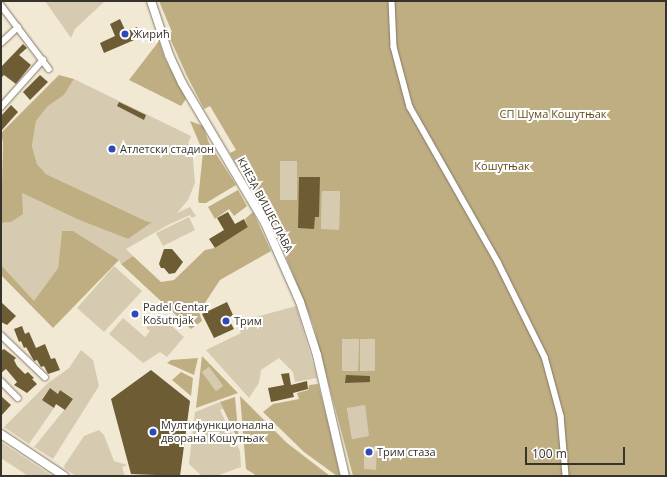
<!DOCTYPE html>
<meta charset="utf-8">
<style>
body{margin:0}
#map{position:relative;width:667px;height:477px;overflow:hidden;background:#f2e9d5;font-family:"Open Sans",sans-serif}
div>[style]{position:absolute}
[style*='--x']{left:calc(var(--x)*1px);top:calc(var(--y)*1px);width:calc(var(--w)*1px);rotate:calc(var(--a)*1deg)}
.green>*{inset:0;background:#d6cbb0}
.forest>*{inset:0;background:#c0ae83}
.building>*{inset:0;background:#6e5d34}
.roads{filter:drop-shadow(0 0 1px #817967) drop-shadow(0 0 1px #817967)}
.street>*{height:5.5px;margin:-2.75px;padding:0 2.75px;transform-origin:2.75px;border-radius:2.75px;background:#fff}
.secondary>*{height:8px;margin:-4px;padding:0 4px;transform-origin:4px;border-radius:4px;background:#fff}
.dots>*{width:11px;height:11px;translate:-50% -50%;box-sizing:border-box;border:2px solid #fff;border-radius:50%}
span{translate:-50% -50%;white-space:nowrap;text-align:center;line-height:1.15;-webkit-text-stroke:4px #fff;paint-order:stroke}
.poi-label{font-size:11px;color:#36332b}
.left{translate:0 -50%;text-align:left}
.park-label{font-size:11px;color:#614d19}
.street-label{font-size:11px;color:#36332b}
.frame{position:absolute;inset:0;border:2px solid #36332b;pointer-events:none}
.scale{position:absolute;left:525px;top:447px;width:100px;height:18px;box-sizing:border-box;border:2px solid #36332b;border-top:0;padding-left:5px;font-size:12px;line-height:14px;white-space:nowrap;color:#36332b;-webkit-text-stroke:3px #fff;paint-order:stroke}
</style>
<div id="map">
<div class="green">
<div style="clip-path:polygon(45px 1px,105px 1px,75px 29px,71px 38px)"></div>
<div style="clip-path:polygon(74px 79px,191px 136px,188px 144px,192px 146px,195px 183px,188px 200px,177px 213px,190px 207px,196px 216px,192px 218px,190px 215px,168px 225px,126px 249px,133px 256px,121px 264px,119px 260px,62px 231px,58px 268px,34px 302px,1px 265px,1px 223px,11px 222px,22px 193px,79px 220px,128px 239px,151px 221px,146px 221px,46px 174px,37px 164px,32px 146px,36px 121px,48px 106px,64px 95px)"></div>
<div style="clip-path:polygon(280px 161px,297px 161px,297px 200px,280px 200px)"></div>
<div style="clip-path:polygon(322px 191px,340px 191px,339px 230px,321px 230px)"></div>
<div style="clip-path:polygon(189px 217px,195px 230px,163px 246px,156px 233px)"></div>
<div style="clip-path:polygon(114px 266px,142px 291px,104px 332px,77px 308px)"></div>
<div style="clip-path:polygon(296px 306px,317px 378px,295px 382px,293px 372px,279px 358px,261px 370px,259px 383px,249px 398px,206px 350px,241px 333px,237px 322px)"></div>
<div style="clip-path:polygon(158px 314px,184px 337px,167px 357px,160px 352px,143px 363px,109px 334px,123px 318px,145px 337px,150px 331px,146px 328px)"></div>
<div style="clip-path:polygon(342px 339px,359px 339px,358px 371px,342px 371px)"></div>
<div style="clip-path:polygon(360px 339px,375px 339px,375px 371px,360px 371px)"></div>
<div style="clip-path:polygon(81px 350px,93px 360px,99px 386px,53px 459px,34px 447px,73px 399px,60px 390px,58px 394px,50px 388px,42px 399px,54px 408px,29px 444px,4px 427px,48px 383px,69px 368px)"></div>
<div style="clip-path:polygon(209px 367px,223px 386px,216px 391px,202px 372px)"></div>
<div style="clip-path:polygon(220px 402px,223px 409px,220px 410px,240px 451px,241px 467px,216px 476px,202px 476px,189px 464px,195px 412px)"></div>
<div style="clip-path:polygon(365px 405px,370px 436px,352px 439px,347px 407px)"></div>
<div style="clip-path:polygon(99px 430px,104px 435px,114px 461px,127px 465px,122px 467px,125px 476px,76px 476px,65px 469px,64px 466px,84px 436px)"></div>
<div style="clip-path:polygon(1px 442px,52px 476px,28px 476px,1px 458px)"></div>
<div style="clip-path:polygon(363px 447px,377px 447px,377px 470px,363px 470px)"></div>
</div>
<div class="forest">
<div style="clip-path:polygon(evenodd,159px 1px,666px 1px,666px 476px,353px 476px,313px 324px,276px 232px,264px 210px,267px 208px,257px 191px,253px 193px,230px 153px,236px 150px,210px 106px,204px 109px,187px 76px,168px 34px,172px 32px,159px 1px,280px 161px,297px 161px,297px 200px,280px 200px,280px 161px,159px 1px,322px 191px,340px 191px,339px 230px,321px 229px,322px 191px,159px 1px,342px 339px,359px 339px,358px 371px,342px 371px,342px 339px,159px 1px,360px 339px,375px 339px,375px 371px,360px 371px,360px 339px,159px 1px,365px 405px,369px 436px,352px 439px,347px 408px,365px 405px,159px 1px,364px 447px,377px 447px,376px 470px,364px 469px,364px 447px)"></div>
<div style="clip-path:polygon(159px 41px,165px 59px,186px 99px,181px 106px,129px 80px)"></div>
<div style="clip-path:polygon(59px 75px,74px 79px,64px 95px,48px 106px,36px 121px,32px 146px,37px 164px,46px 174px,146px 221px,152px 222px,128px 239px,79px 220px,22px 193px,23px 214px,11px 222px,1px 223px,3px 143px,1px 133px)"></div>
<div style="clip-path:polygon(190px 121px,203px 126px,209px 143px,236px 185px,206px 203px,199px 203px,198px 200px,203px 152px)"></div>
<div style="clip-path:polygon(238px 190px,247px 206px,234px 216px,229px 209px,215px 219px,208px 207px)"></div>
<div style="clip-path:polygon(253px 212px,271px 251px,220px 280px,199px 312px,202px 321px,191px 329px,121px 264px,133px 256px,161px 282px,174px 280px,205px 250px,215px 248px,248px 227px,245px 219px)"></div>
<div style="clip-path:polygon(62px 231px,73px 231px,119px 260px,53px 328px,1px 275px,1px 265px,34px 301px,58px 268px)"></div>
<div style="clip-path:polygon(evenodd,202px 356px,238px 393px,196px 408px,202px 356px,209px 367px,223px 386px,216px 391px,202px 372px,209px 367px)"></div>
<div style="clip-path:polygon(198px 358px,194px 375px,167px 363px,171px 360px)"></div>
<div style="clip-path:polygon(181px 372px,193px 378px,191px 396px,172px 380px)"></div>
<div style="clip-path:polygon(318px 384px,331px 435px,340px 476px,337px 476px,304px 452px,263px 412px,273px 404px,299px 399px,297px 393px,308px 390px,309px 385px)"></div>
<div style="clip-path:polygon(240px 396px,287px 443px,330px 476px,257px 476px,246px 469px)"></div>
<div style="clip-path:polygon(235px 397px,239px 442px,220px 402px)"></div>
</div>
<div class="building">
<div style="clip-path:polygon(120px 19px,126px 32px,137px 27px,141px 37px,104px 53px,100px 43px,115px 36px,110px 24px)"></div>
<div style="clip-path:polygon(23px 44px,27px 48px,19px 55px,31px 65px,16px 84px,4px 75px,1px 78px,1px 67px)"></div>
<div style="clip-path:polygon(40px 75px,48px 82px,30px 100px,23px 92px)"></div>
<div style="clip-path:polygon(119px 102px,146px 115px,144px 120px,117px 106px)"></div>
<div style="clip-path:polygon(11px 105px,18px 112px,1px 131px,1px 116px)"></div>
<div style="clip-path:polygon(299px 177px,320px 177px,319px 217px,315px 217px,314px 229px,298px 228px)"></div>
<div style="clip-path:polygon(228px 212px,235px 224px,244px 219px,248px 227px,215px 248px,209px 239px,224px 230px,217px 218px)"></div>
<div style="clip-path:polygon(164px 249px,172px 249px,183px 262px,175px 273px,169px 274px,164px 268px,161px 268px,159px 264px)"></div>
<div style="clip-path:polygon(1px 302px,16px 316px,7px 325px,1px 322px)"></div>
<div style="clip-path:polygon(227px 302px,233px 315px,228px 318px,234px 329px,214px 338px,202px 314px)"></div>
<div style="clip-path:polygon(22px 326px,25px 334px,29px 332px,36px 348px,45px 344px,51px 359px,55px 358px,60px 370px,48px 374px,44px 366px,41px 367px,37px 360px,34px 361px,26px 347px,24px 348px,21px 341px,19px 342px,14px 329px)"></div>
<div style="clip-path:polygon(4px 349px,16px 358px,14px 360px,17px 366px,25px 374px,28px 372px,34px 378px,32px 379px,37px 384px,27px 393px,14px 385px,17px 382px,6px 369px,1px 373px,1px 351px)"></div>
<div style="clip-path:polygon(151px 370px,190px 401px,180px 476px,131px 474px,111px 399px)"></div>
<div style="clip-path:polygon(289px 373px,291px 385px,307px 381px,308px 389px,293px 393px,294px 397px,271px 402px,268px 388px,284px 385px,281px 374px)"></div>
<div style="clip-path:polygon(346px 375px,370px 376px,370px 382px,345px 383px)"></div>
<div style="clip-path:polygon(50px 388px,58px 394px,60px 390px,73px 399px,65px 410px,56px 404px,54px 408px,42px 400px)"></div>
<div style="clip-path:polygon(1px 396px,11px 405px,1px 416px)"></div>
</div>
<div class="roads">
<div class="street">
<div style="--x:392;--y:1;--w:46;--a:87.5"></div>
<div style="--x:394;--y:47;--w:62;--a:75.1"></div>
<div style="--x:410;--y:107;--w:178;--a:60.4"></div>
<div style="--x:498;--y:262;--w:106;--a:63.7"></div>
<div style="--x:545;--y:357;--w:61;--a:74.8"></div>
<div style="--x:561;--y:416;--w:60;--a:85.2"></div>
<div style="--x:1;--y:5;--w:80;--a:53.1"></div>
<div style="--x:1;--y:43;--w:23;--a:-43"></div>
<div style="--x:1;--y:107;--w:63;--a:-48.2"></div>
<div style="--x:1;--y:335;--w:61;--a:43.7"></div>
<div style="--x:1;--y:381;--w:24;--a:45"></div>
</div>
<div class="secondary">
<div style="--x:151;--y:1;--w:57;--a:71.6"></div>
<div style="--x:169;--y:55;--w:31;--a:65"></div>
<div style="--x:182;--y:83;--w:163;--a:59.3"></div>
<div style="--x:265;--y:223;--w:86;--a:66.1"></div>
<div style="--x:300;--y:302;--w:56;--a:72.2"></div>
<div style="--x:317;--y:355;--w:124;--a:77"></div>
<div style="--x:1;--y:434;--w:76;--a:33.7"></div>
</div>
</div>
<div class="dots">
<div style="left:125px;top:34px;background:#2e4aba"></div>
<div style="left:112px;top:149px;background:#2e4aba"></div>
<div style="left:135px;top:314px;background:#2e4aba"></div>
<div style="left:226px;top:321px;background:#2e4aba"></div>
<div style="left:153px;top:432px;background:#2e4aba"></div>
<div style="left:369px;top:452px;background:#2e4aba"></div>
</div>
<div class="poi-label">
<span class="left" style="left:133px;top:34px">Жирић</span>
<span class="left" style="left:120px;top:149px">Атлетски стадион</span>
<span class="left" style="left:143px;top:314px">Padel Centar<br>Košutnjak</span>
<span class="left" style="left:234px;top:321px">Трим</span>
<span class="left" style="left:161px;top:432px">Мултифункционална<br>дворана Кошутњак</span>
<span class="left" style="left:377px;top:452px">Трим стаза</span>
</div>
<div class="park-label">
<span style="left:553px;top:114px">СП Шума Кошутњак</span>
<span style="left:502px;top:166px">Кошутњак</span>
</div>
<div class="street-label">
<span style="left:265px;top:205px;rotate:62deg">КНЕЗА ВИШЕСЛАВА</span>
</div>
<div class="frame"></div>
<div class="scale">100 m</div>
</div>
